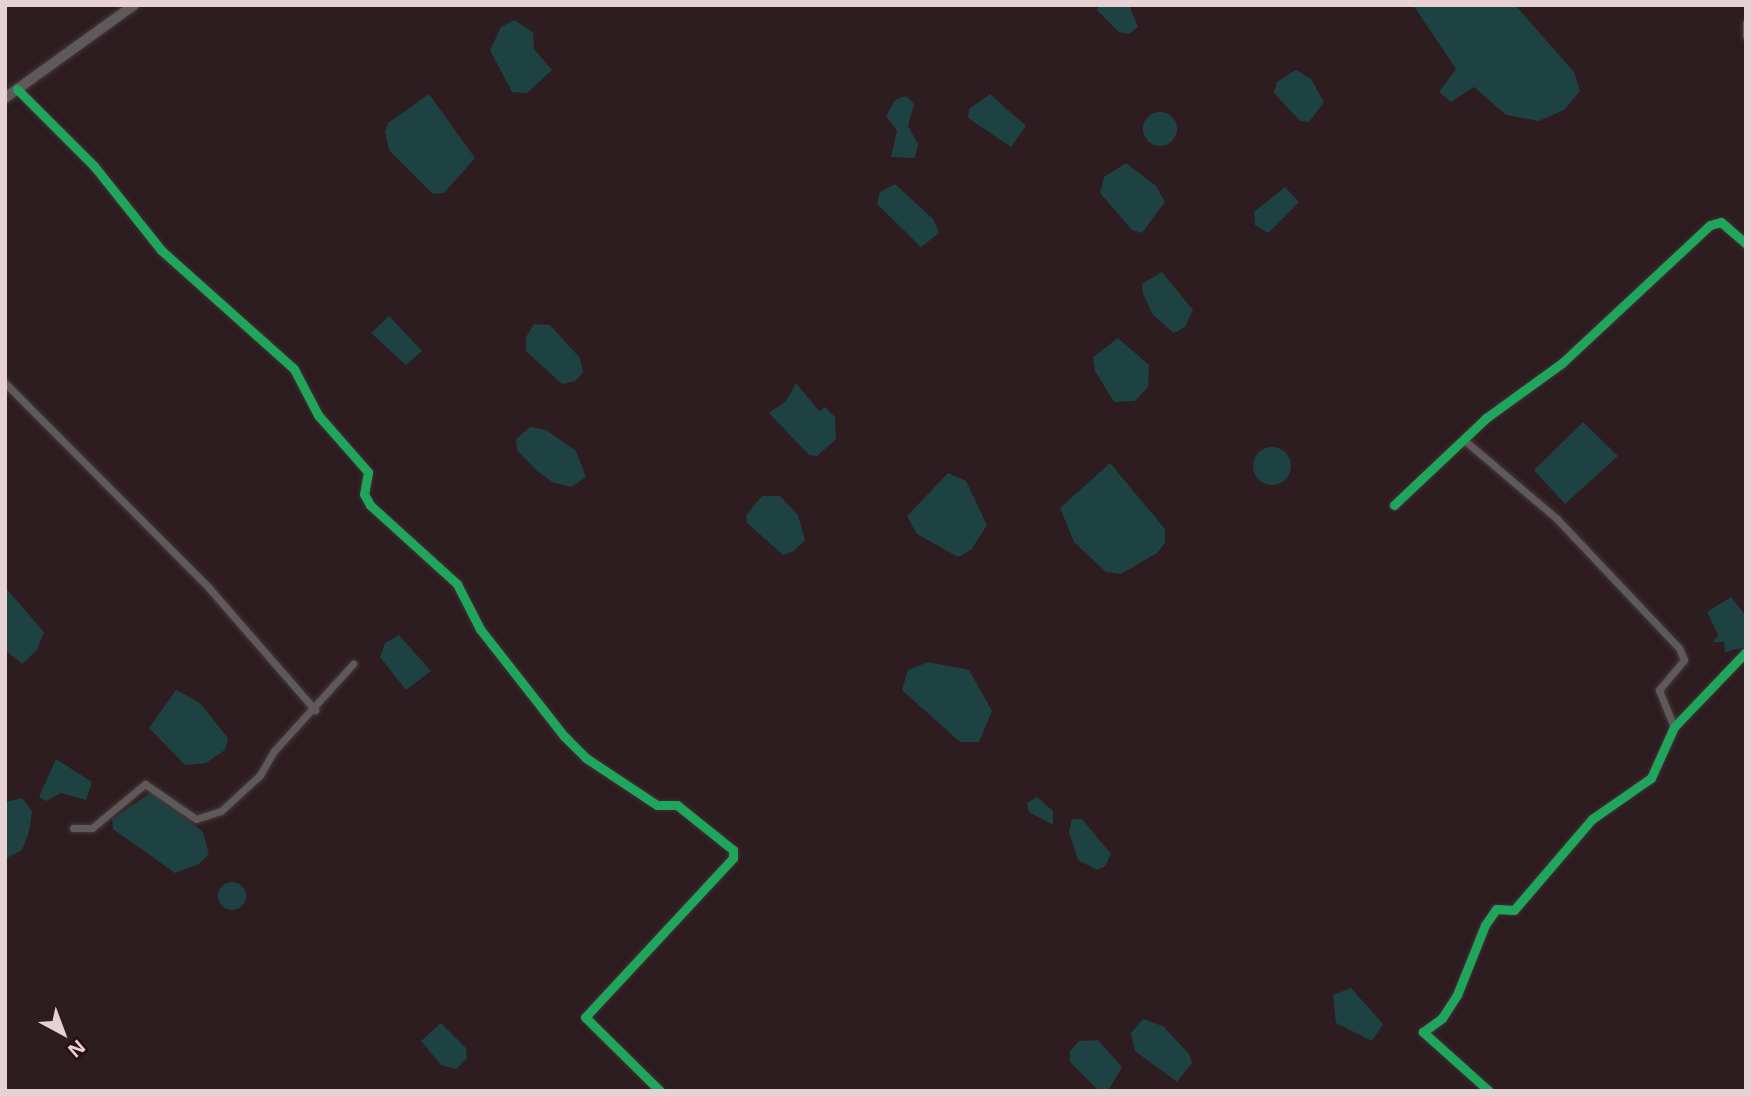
<!DOCTYPE html>
<style>
body{margin:0}
#map{position:relative;width:1751px;height:1096px;overflow:hidden;background:#2d1d20;font-family:"Open Sans",sans-serif}
div>[style]{position:absolute}
[style*='--x']{left:calc(var(--x)*1px);top:calc(var(--y)*1px);width:calc(var(--w)*1px);rotate:calc(var(--a)*1deg)}
.water>*{inset:0;background:#1e4142}
.round{border-radius:50%}
.roads{filter:drop-shadow(0 0 2px #45383a) drop-shadow(0 0 2px #45383a)}
.minor>*{height:7px;margin:-3.5px;padding:0 3.5px;transform-origin:3.5px;border-radius:3.5px;background:#60595b}
.tertiary>*{height:10px;margin:-5px;padding:0 5px;transform-origin:5px;border-radius:5px;background:#60595b}
.cycleway>*{height:9px;margin:-4.5px;padding:0 4.5px;transform-origin:4.5px;border-radius:4.5px;background:#20a55d}
span{translate:-50% -50%;white-space:nowrap;text-align:center;line-height:1.15;-webkit-text-stroke:7px #290d14;paint-order:stroke}
.frame{position:absolute;inset:0;border:7px solid #e6d1d4;pointer-events:none}
.north{position:absolute;left:28px;top:998px;width:70px;height:70px;-webkit-text-stroke:5px #290d14;paint-order:stroke;rotate:139deg;font-size:19px;font-weight:700;line-height:28px;text-align:center;color:#e6d1d4}
.north::after{content:'';display:block;margin:auto;width:24px;height:32px;background:#e6d1d4;clip-path:polygon(50% 0,100% 100%,50% 72%,0 100%)}
</style>
<div id="map">
<div class="water">
<div style="clip-path:polygon(1099px 5px,1129px 5px,1138px 27px,1129px 34px,1119px 32px,1097px 10px)"></div>
<div style="clip-path:polygon(1413px 5px,1515px 5px,1574px 72px,1580px 91px,1564px 110px,1539px 121px,1506px 115px,1474px 87px,1451px 102px,1439px 92px,1456px 69px)"></div>
<div style="clip-path:polygon(514px 20px,533px 32px,534px 49px,552px 70px,527px 93px,512px 92px,490px 50px,501px 27px)"></div>
<div style="clip-path:polygon(1296px 70px,1311px 79px,1324px 102px,1309px 122px,1300px 121px,1274px 93px,1277px 82px)"></div>
<div style="clip-path:polygon(429px 94px,475px 158px,444px 193px,433px 194px,389px 150px,385px 132px,388px 123px)"></div>
<div style="clip-path:polygon(990px 94px,1026px 126px,1011px 147px,968px 118px,969px 109px)"></div>
<div style="clip-path:polygon(906px 96px,914px 104px,908px 126px,918px 144px,915px 158px,891px 157px,897px 131px,886px 116px,895px 100px)"></div>
<div class="round" style="left:1143px;top:112px;width:34px;height:34px"></div>
<div style="clip-path:polygon(1126px 163px,1156px 186px,1165px 202px,1142px 233px,1132px 230px,1100px 193px,1104px 177px)"></div>
<div style="clip-path:polygon(895px 184px,933px 219px,939px 233px,921px 247px,877px 204px,880px 192px)"></div>
<div style="clip-path:polygon(1285px 187px,1299px 202px,1268px 233px,1255px 225px,1254px 212px)"></div>
<div style="clip-path:polygon(1162px 272px,1193px 310px,1185px 327px,1174px 333px,1153px 315px,1143px 294px,1142px 284px)"></div>
<div style="clip-path:polygon(389px 316px,422px 351px,406px 365px,371px 333px)"></div>
<div style="clip-path:polygon(534px 324px,550px 325px,580px 358px,583px 373px,575px 381px,562px 384px,526px 351px,526px 337px)"></div>
<div style="clip-path:polygon(1118px 338px,1149px 365px,1148px 387px,1135px 401px,1114px 402px,1095px 371px,1093px 357px)"></div>
<div style="clip-path:polygon(796px 383px,819px 411px,825px 407px,835px 417px,836px 439px,817px 456px,809px 455px,769px 413px,786px 401px)"></div>
<div style="clip-path:polygon(1583px 422px,1618px 456px,1565px 504px,1534px 470px)"></div>
<div style="clip-path:polygon(530px 427px,546px 430px,576px 451px,586px 477px,571px 487px,552px 482px,536px 470px,517px 450px,516px 439px)"></div>
<div class="round" style="left:1253px;top:447px;width:38px;height:38px"></div>
<div style="clip-path:polygon(1110px 463px,1165px 529px,1165px 543px,1157px 553px,1121px 574px,1106px 572px,1074px 542px,1060px 508px)"></div>
<div style="clip-path:polygon(948px 473px,966px 481px,987px 525px,971px 550px,958px 557px,917px 534px,907px 516px)"></div>
<div style="clip-path:polygon(762px 496px,780px 496px,798px 515px,805px 540px,794px 551px,783px 555px,747px 523px,746px 515px)"></div>
<div style="clip-path:polygon(5px 587px,44px 632px,37px 650px,22px 664px,5px 650px)"></div>
<div style="clip-path:polygon(1731px 597px,1746px 616px,1746px 647px,1725px 652px,1724px 642px,1713px 642px,1718px 635px,1707px 612px)"></div>
<div style="clip-path:polygon(399px 635px,431px 671px,406px 690px,380px 657px,385px 643px)"></div>
<div style="clip-path:polygon(928px 662px,969px 670px,992px 711px,979px 742px,960px 742px,902px 690px,908px 670px)"></div>
<div style="clip-path:polygon(176px 690px,200px 703px,228px 738px,225px 750px,206px 763px,185px 765px,149px 728px)"></div>
<div style="clip-path:polygon(56px 759px,92px 782px,86px 800px,61px 793px,46px 801px,39px 797px)"></div>
<div style="clip-path:polygon(153px 791px,203px 832px,209px 854px,199px 864px,175px 873px,113px 829px,112px 819px)"></div>
<div style="clip-path:polygon(1037px 797px,1053px 811px,1053px 825px,1029px 812px,1027px 803px)"></div>
<div style="clip-path:polygon(22px 798px,32px 811px,29px 832px,22px 850px,5px 859px,5px 802px)"></div>
<div style="clip-path:polygon(1072px 819px,1082px 819px,1111px 854px,1105px 866px,1097px 870px,1078px 860px,1069px 832px)"></div>
<div class="round" style="left:218px;top:882px;width:28px;height:28px"></div>
<div style="clip-path:polygon(1351px 988px,1383px 1024px,1372px 1041px,1336px 1023px,1333px 995px)"></div>
<div style="clip-path:polygon(1143px 1019px,1163px 1026px,1189px 1054px,1192px 1063px,1177px 1082px,1135px 1051px,1131px 1033px)"></div>
<div style="clip-path:polygon(441px 1023px,466px 1048px,467px 1058px,456px 1069px,441px 1065px,421px 1041px)"></div>
<div style="clip-path:polygon(1098px 1040px,1122px 1067px,1108px 1091px,1099px 1091px,1070px 1062px,1070px 1051px,1079px 1041px)"></div>
</div>
<div class="roads">
<div class="minor">
<div style="--x:1746;--y:23;--w:13;--a:90"></div>
<div style="--x:17;--y:89;--w:109;--a:45"></div>
<div style="--x:94;--y:166;--w:107;--a:51.4"></div>
<div style="--x:161;--y:250;--w:178;--a:41.8"></div>
<div style="--x:294;--y:369;--w:52;--a:62.4"></div>
<div style="--x:318;--y:415;--w:76;--a:48.7"></div>
<div style="--x:368;--y:472;--w:22;--a:100"></div>
<div style="--x:364;--y:494;--w:13;--a:61"></div>
<div style="--x:370;--y:505;--w:118;--a:42.2"></div>
<div style="--x:457;--y:584;--w:51;--a:62.9"></div>
<div style="--x:480;--y:629;--w:136;--a:51.9"></div>
<div style="--x:564;--y:736;--w:31;--a:45"></div>
<div style="--x:586;--y:758;--w:85;--a:33.5"></div>
<div style="--x:657;--y:805;--w:20;--a:0"></div>
<div style="--x:677;--y:805;--w:72;--a:38.8"></div>
<div style="--x:733;--y:850;--w:8;--a:90"></div>
<div style="--x:733;--y:858;--w:217;--a:132.9"></div>
<div style="--x:585;--y:1017;--w:105;--a:44.6"></div>
<div style="--x:5;--y:383;--w:289;--a:45.1"></div>
<div style="--x:209;--y:588;--w:162;--a:49"></div>
<div style="--x:1464;--y:440;--w:122;--a:40.3"></div>
<div style="--x:1557;--y:519;--w:178;--a:46.6"></div>
<div style="--x:1679;--y:648;--w:13;--a:67"></div>
<div style="--x:1684;--y:660;--w:39;--a:130"></div>
<div style="--x:1659;--y:690;--w:40;--a:68"></div>
<div style="--x:1394;--y:505;--w:127;--a:-43.4"></div>
<div style="--x:1486;--y:418;--w:94;--a:-35.9"></div>
<div style="--x:1562;--y:363;--w:202;--a:-43"></div>
<div style="--x:1710;--y:225;--w:11;--a:-15"></div>
<div style="--x:1721;--y:222;--w:33;--a:41"></div>
<div style="--x:73;--y:828;--w:19;--a:0"></div>
<div style="--x:92;--y:828;--w:69;--a:-39.7"></div>
<div style="--x:145;--y:784;--w:62;--a:34.5"></div>
<div style="--x:196;--y:819;--w:26;--a:-18"></div>
<div style="--x:221;--y:811;--w:53;--a:-42.7"></div>
<div style="--x:260;--y:775;--w:28;--a:-60"></div>
<div style="--x:274;--y:751;--w:118;--a:-47.8"></div>
<div style="--x:1489;--y:1091;--w:89;--a:-138.2"></div>
<div style="--x:1423;--y:1032;--w:24;--a:-36"></div>
<div style="--x:1442;--y:1018;--w:27;--a:-57"></div>
<div style="--x:1457;--y:995;--w:75;--a:-68.2"></div>
<div style="--x:1485;--y:925;--w:19;--a:-55"></div>
<div style="--x:1496;--y:909;--w:18;--a:3"></div>
<div style="--x:1514;--y:910;--w:120;--a:-49.4"></div>
<div style="--x:1592;--y:819;--w:72;--a:-34.8"></div>
<div style="--x:1651;--y:778;--w:56;--a:-65.7"></div>
<div style="--x:1674;--y:727;--w:104;--a:-46.2"></div>
</div>
<div class="tertiary">
<div style="--x:5;--y:98;--w:159;--a:-35.8"></div>
</div>
</div>
<div class="cycleway">
<div style="--x:17;--y:89;--w:109;--a:45"></div>
<div style="--x:94;--y:166;--w:107;--a:51.4"></div>
<div style="--x:161;--y:250;--w:178;--a:41.8"></div>
<div style="--x:294;--y:369;--w:52;--a:62.4"></div>
<div style="--x:318;--y:415;--w:76;--a:48.7"></div>
<div style="--x:368;--y:472;--w:22;--a:100"></div>
<div style="--x:364;--y:494;--w:13;--a:61"></div>
<div style="--x:370;--y:505;--w:118;--a:42.2"></div>
<div style="--x:457;--y:584;--w:51;--a:62.9"></div>
<div style="--x:480;--y:629;--w:136;--a:51.9"></div>
<div style="--x:564;--y:736;--w:31;--a:45"></div>
<div style="--x:586;--y:758;--w:85;--a:33.5"></div>
<div style="--x:657;--y:805;--w:20;--a:0"></div>
<div style="--x:677;--y:805;--w:72;--a:38.8"></div>
<div style="--x:733;--y:850;--w:8;--a:90"></div>
<div style="--x:733;--y:858;--w:217;--a:132.9"></div>
<div style="--x:585;--y:1017;--w:105;--a:44.6"></div>
<div style="--x:1394;--y:505;--w:127;--a:-43.4"></div>
<div style="--x:1486;--y:418;--w:94;--a:-35.9"></div>
<div style="--x:1562;--y:363;--w:202;--a:-43"></div>
<div style="--x:1710;--y:225;--w:11;--a:-15"></div>
<div style="--x:1721;--y:222;--w:33;--a:41"></div>
<div style="--x:1489;--y:1091;--w:89;--a:-138.2"></div>
<div style="--x:1423;--y:1032;--w:24;--a:-36"></div>
<div style="--x:1442;--y:1018;--w:27;--a:-57"></div>
<div style="--x:1457;--y:995;--w:75;--a:-68.2"></div>
<div style="--x:1485;--y:925;--w:19;--a:-55"></div>
<div style="--x:1496;--y:909;--w:18;--a:3"></div>
<div style="--x:1514;--y:910;--w:120;--a:-49.4"></div>
<div style="--x:1592;--y:819;--w:72;--a:-34.8"></div>
<div style="--x:1651;--y:778;--w:56;--a:-65.7"></div>
<div style="--x:1674;--y:727;--w:104;--a:-46.2"></div>
</div>
<div class="frame"></div>
<div class="north">N</div>
</div>
